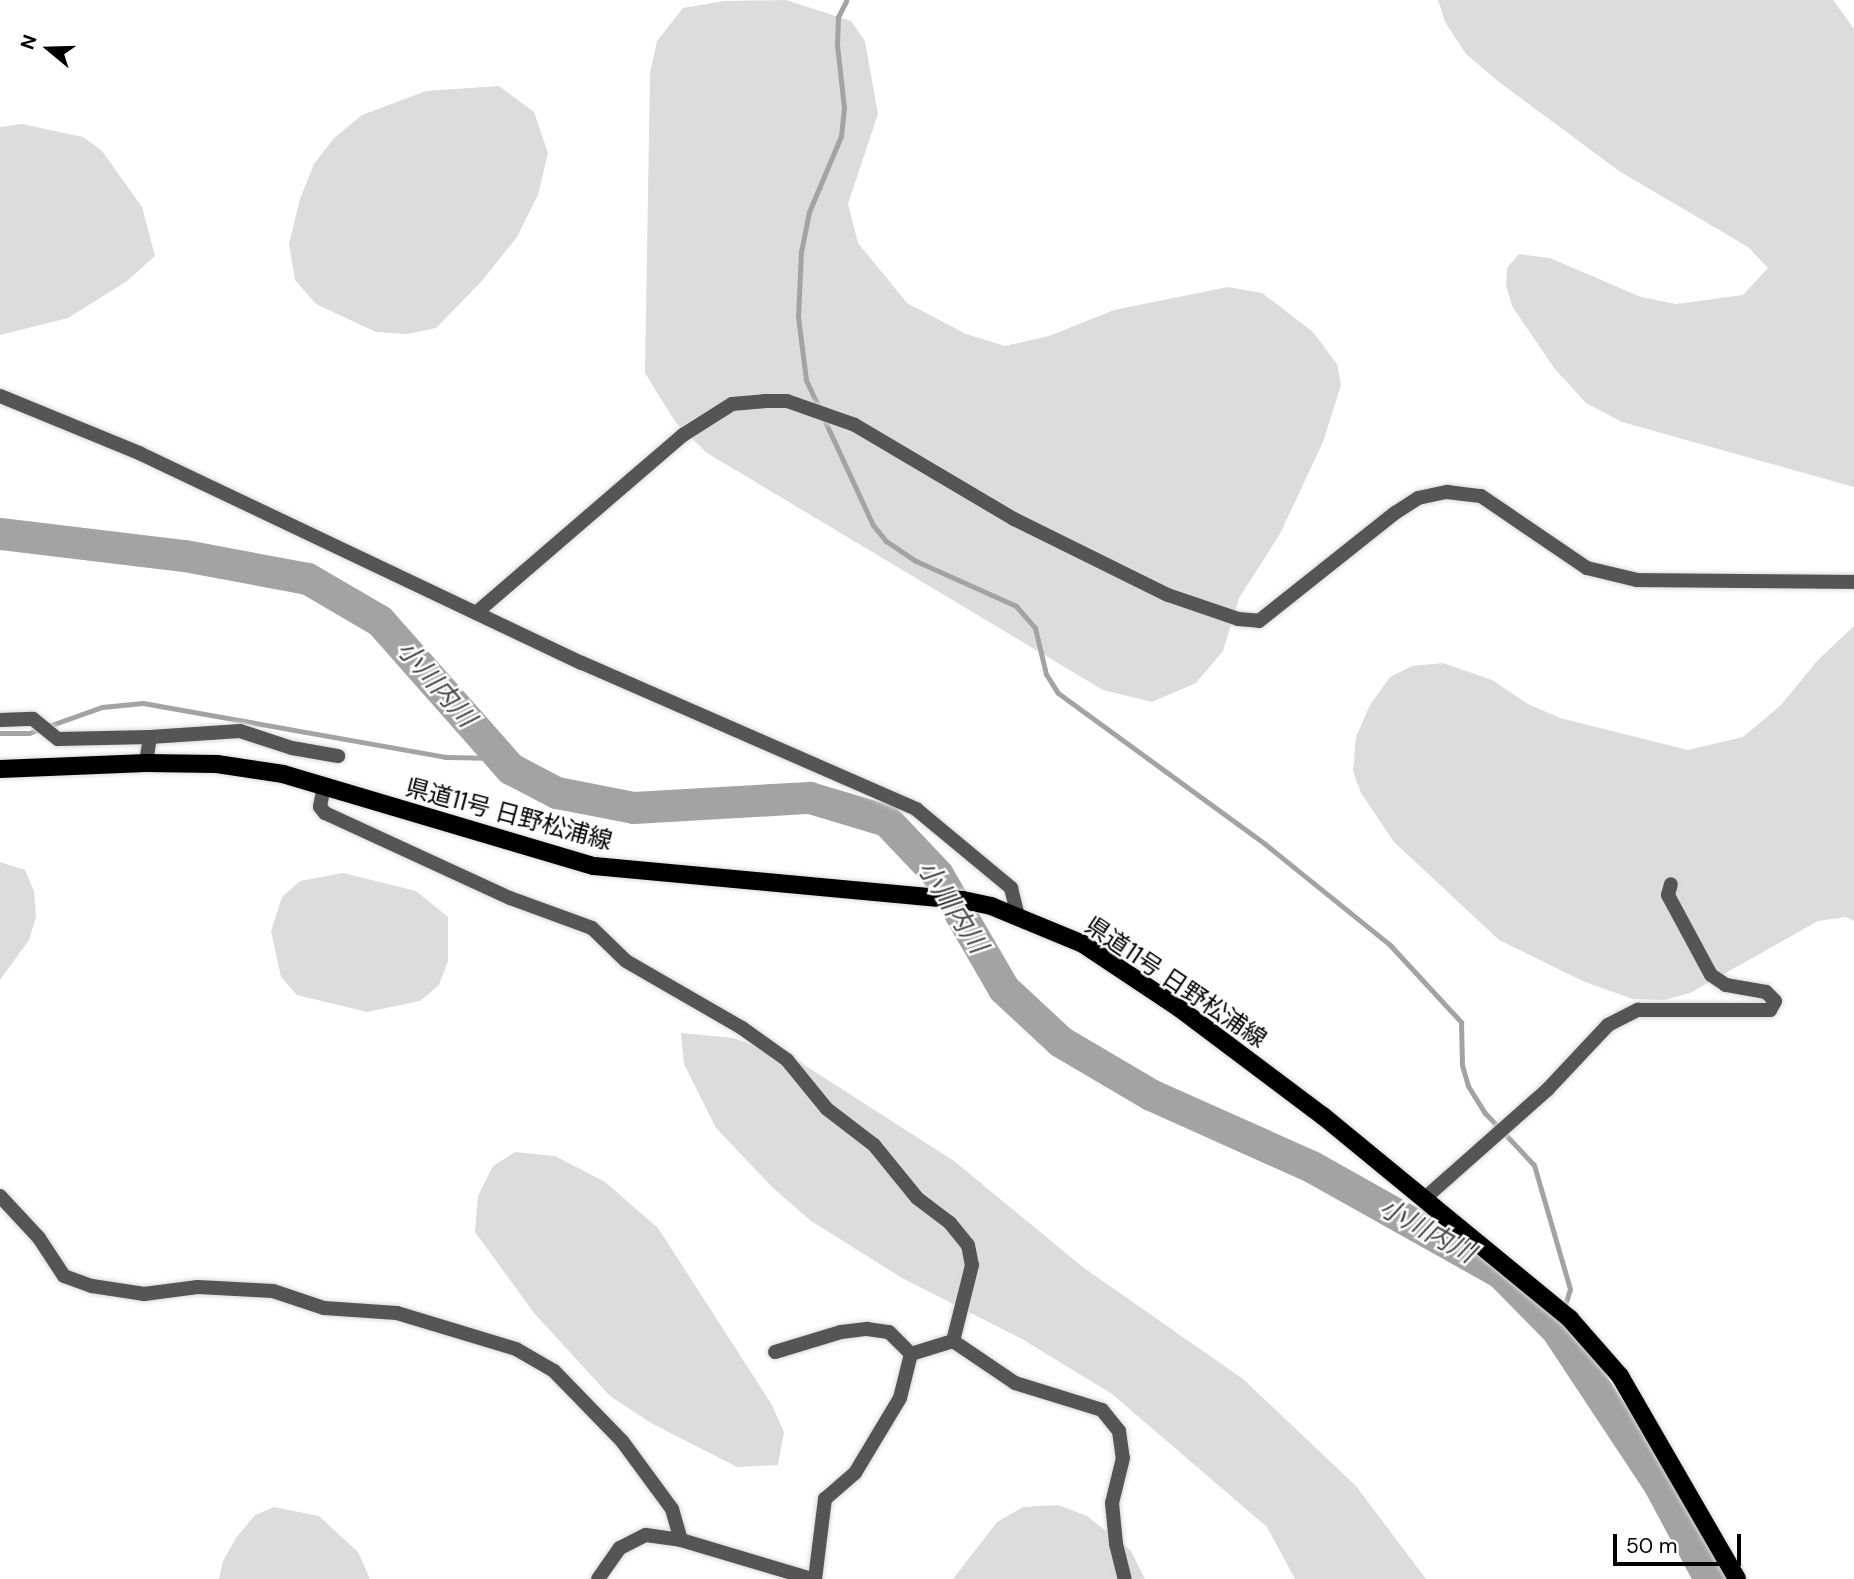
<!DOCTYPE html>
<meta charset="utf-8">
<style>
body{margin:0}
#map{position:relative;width:1854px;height:1579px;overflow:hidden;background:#fff;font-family:"DM Sans","Noto Sans JP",sans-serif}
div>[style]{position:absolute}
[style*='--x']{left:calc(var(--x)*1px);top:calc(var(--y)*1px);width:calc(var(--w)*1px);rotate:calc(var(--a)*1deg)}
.green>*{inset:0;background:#dcdcdc}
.stream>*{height:5px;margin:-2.5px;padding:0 2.5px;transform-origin:2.5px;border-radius:2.5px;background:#a3a3a3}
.river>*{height:32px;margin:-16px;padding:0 16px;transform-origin:16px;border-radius:16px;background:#a3a3a3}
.roads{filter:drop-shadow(0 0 2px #dbdbdb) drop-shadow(0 0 2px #dbdbdb)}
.street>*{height:14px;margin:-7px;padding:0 7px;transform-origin:7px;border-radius:7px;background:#555}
.primary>*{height:18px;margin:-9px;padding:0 9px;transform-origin:9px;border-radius:9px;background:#000}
span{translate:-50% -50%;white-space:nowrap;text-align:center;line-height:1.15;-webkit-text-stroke:5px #fff;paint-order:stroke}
.street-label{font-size:24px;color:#000}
.water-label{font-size:26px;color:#444;font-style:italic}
.north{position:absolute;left:14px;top:14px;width:70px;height:70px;-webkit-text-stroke:5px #fff;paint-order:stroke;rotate:289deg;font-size:19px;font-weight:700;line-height:28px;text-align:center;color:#000}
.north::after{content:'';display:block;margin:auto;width:24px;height:32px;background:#000;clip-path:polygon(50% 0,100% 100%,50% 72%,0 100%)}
.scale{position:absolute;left:1613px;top:1534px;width:128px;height:32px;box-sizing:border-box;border:4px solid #000;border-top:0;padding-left:9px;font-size:21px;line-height:24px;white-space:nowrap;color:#000;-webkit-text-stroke:5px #fff;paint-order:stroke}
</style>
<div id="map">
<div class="green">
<div style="clip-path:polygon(786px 0,851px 21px,865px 41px,878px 114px,848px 204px,858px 243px,907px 303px,966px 334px,1005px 346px,1049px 336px,1114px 310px,1228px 287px,1262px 293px,1313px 332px,1337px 364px,1341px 385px,1323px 442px,1280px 534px,1239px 598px,1223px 651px,1196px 683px,1152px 702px,1103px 690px,707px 453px,676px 423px,645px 373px,650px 73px,657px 41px,683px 8px,724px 1px)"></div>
<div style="clip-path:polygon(1438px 0,1833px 0,1854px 29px,1854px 487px,1622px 422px,1586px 403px,1554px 368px,1512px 306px,1506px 285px,1507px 268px,1519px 254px,1550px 258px,1641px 297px,1676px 304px,1743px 295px,1768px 268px,1748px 247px,1619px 171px,1499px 82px,1466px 54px,1445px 22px)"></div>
<div style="clip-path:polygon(499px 86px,534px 112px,548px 153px,538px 195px,517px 237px,481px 282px,436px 328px,408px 334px,376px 332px,316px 304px,295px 280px,289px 244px,300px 199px,314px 164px,334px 138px,362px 115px,426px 91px)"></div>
<div style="clip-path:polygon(22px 124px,83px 137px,102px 151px,142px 207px,155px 256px,127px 281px,68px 318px,0 335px,0 127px)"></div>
<div style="clip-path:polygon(1854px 626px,1854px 921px,1846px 917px,1818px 921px,1690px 993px,1665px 1000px,1633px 999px,1585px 982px,1499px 940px,1394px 842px,1361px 793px,1353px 771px,1356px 737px,1370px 705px,1390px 677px,1412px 666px,1443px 663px,1492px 680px,1528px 704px,1560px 718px,1688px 750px,1743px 737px,1781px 705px,1817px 661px)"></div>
<div style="clip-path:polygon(0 862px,25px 870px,34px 891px,36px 917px,29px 940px,0 980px)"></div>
<div style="clip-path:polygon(343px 873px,416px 891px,448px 917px,448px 961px,439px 985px,420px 1001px,367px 1012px,297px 995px,281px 977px,271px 931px,282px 897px,300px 881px)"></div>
<div style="clip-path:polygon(681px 1033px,733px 1038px,795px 1059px,954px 1161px,1084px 1268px,1243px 1379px,1356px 1486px,1426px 1579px,1295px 1579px,1267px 1527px,1112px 1394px,1022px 1339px,902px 1278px,811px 1221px,773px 1188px,716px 1128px,684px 1064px)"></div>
<div style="clip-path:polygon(515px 1152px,555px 1156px,605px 1182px,658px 1228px,772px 1405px,784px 1432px,778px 1465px,737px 1467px,651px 1423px,610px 1396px,534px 1313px,475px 1232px,478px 1196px,493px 1166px)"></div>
<div style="clip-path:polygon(1058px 1505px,1087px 1516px,1131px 1551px,1145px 1579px,953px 1579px,997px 1522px,1023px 1507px)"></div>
<div style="clip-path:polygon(274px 1507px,319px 1516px,358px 1552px,370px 1579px,219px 1579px,223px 1561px,236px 1538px,255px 1515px)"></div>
</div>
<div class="stream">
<div style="--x:819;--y:408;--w:31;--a:-115"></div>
<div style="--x:806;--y:380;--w:64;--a:-97.2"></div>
<div style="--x:798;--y:317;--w:65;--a:-87.4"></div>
<div style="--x:801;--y:252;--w:41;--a:-78.7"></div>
<div style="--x:809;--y:212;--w:82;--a:-67.2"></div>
<div style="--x:841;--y:136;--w:28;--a:-84"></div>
<div style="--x:844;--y:108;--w:63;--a:-96.3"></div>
<div style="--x:837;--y:45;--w:28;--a:-88"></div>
<div style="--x:838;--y:17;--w:18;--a:-63"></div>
<div style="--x:823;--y:417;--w:119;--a:65.2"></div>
<div style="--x:873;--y:525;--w:21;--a:51"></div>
<div style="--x:886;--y:541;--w:36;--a:34"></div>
<div style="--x:916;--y:561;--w:110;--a:24.2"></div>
<div style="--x:1016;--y:606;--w:29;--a:49"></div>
<div style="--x:1035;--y:628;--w:47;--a:76.6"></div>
<div style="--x:1046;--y:674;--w:22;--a:58"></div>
<div style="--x:1058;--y:693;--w:256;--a:36.1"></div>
<div style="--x:1265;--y:844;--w:161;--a:38.9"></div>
<div style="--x:1390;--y:945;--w:105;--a:47.3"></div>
<div style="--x:1461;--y:1022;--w:43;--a:88.7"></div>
<div style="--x:1462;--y:1065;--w:22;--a:74"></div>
<div style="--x:1468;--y:1086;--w:32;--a:58"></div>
<div style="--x:1485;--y:1113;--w:71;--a:46.7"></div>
<div style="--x:1534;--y:1165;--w:129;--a:73.8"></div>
<div style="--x:1570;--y:1289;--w:43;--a:107.6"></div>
<div style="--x:0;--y:733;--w:29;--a:0"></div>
<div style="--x:29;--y:733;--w:77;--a:-19.6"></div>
<div style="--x:102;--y:707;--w:41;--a:-5.6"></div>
<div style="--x:143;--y:703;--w:307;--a:10.1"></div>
<div style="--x:445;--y:757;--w:56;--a:1"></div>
</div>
<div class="river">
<div style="--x:0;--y:534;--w:186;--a:6.8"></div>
<div style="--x:185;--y:556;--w:125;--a:10.6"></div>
<div style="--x:308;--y:579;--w:83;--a:30.3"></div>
<div style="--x:380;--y:621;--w:198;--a:48.5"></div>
<div style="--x:511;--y:769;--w:52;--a:27.6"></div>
<div style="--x:557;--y:793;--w:78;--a:11"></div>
<div style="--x:634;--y:808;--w:176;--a:-3.3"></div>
<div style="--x:810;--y:798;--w:80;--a:16.6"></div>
<div style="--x:887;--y:821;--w:74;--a:46.6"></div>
<div style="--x:938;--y:875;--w:132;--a:59.9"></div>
<div style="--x:1004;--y:989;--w:78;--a:42.9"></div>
<div style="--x:1061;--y:1042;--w:104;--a:30.5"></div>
<div style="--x:1151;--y:1095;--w:176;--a:24.1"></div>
<div style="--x:1312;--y:1167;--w:217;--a:29.3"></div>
<div style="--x:1501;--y:1273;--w:80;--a:45.5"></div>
<div style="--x:1557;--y:1330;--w:185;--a:56.5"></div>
<div style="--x:1659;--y:1484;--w:108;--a:61.8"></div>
</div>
<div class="roads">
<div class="street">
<div style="--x:0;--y:396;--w:150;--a:22.3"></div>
<div style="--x:139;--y:453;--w:490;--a:25.4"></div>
<div style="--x:582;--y:663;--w:365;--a:23.6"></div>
<div style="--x:916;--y:809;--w:124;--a:39.7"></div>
<div style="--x:1011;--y:888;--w:29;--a:76"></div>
<div style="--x:476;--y:613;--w:273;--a:-40.7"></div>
<div style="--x:683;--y:435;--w:58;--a:-32.3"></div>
<div style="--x:732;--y:404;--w:32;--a:-5"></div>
<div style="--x:764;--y:401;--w:23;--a:0"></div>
<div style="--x:787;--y:401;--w:72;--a:19.4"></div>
<div style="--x:855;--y:425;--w:185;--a:30.6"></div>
<div style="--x:1014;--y:519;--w:172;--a:26.3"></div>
<div style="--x:1168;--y:595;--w:74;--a:18.9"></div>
<div style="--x:1238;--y:619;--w:21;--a:5"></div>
<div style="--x:1259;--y:621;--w:174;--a:-38.5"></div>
<div style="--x:1395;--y:513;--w:27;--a:-33"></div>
<div style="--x:1418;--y:498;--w:30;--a:-12"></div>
<div style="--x:1447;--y:492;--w:34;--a:7"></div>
<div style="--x:1481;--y:496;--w:128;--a:34.2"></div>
<div style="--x:1587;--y:568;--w:51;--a:13.5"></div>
<div style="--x:1637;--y:580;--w:217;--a:0.5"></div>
<div style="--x:0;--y:720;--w:33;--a:-2"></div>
<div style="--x:33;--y:719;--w:32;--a:39"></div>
<div style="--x:58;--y:739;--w:92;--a:-1.2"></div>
<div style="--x:150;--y:737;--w:26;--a:99"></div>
<div style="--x:150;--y:737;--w:90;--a:-3.8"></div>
<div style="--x:240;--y:731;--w:55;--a:18.1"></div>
<div style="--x:292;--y:748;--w:47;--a:9.9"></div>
<div style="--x:324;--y:786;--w:21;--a:101"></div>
<div style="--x:320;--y:807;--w:8;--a:50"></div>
<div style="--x:325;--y:813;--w:204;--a:24.7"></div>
<div style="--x:510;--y:898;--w:87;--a:20.1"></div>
<div style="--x:592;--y:928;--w:47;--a:44.1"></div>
<div style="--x:626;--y:961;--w:134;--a:30"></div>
<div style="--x:742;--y:1028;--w:55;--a:35.4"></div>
<div style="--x:787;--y:1060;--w:63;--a:50.8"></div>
<div style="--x:827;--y:1109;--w:59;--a:37.5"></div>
<div style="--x:874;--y:1145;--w:68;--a:50.9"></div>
<div style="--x:917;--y:1198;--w:41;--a:37.1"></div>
<div style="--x:950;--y:1223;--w:28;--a:51"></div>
<div style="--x:968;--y:1245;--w:20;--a:79"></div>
<div style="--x:972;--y:1265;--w:78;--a:104"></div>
<div style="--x:0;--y:1196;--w:57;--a:47.1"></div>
<div style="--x:39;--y:1238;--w:45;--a:56.7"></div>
<div style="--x:64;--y:1276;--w:30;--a:20"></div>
<div style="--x:92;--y:1286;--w:53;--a:8.7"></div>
<div style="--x:144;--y:1294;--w:54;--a:-7.4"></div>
<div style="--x:198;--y:1287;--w:75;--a:3.1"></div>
<div style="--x:273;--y:1291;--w:54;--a:18.4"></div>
<div style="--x:324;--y:1308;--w:73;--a:3.9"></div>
<div style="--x:397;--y:1313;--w:124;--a:16.8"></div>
<div style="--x:516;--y:1349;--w:44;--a:30.1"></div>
<div style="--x:554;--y:1371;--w:98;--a:45.8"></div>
<div style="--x:622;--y:1441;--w:84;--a:53.7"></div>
<div style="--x:672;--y:1509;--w:32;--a:74"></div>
<div style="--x:1426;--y:1197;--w:162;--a:-41.5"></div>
<div style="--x:1547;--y:1090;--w:89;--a:-46.8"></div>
<div style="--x:1608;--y:1025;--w:34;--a:-27"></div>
<div style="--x:1638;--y:1010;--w:132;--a:0"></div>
<div style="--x:1770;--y:1010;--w:10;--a:-61"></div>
<div style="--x:1775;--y:1001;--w:13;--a:-135"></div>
<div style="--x:1766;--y:992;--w:41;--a:-170.1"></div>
<div style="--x:1726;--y:985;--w:18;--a:-146"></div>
<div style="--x:1711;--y:975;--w:91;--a:-118.3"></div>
<div style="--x:1668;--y:895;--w:11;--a:-75"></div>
<div style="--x:775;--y:1352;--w:69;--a:-16.9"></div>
<div style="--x:841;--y:1332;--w:26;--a:-7"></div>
<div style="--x:867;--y:1329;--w:22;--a:8"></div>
<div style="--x:889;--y:1332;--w:31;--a:45"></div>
<div style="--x:598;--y:1579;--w:38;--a:-55"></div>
<div style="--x:620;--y:1548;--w:29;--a:-27"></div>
<div style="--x:646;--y:1535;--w:35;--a:8"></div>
<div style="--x:681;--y:1540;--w:137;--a:16.6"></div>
<div style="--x:815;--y:1579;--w:81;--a:-82.9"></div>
<div style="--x:825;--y:1499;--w:40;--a:-41"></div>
<div style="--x:855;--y:1473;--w:87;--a:-59"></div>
<div style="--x:900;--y:1398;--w:45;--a:-76"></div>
<div style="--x:911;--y:1354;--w:44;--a:-17.2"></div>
<div style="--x:953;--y:1341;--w:75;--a:34.1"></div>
<div style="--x:1015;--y:1383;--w:91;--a:17.2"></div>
<div style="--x:1102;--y:1410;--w:27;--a:51"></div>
<div style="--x:1119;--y:1431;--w:27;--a:82"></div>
<div style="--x:1123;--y:1458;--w:46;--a:103.7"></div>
<div style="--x:1112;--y:1503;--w:41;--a:84.4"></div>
<div style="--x:1116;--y:1544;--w:36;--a:76"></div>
</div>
<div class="primary">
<div style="--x:0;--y:769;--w:146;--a:-2.4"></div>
<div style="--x:146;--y:763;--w:71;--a:0.8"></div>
<div style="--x:217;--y:764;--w:67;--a:8.6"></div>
<div style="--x:283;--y:774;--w:324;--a:16.5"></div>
<div style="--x:594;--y:866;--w:371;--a:5.3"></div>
<div style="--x:963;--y:900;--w:29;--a:12"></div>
<div style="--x:991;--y:906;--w:100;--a:22.4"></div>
<div style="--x:1083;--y:944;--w:115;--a:33.7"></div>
<div style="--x:1179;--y:1008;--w:180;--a:36.9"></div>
<div style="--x:1323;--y:1116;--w:320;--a:39.4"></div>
<div style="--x:1570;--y:1319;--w:76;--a:48.7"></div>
<div style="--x:1620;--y:1376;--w:234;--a:60"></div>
</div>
</div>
<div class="street-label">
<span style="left:509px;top:814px;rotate:15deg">県道11号 日野松浦線</span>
<span style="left:1176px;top:982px;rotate:34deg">県道11号 日野松浦線</span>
</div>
<div class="water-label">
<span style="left:436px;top:684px;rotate:49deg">小川内川</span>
<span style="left:952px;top:907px;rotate:57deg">小川内川</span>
<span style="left:1427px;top:1231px;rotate:29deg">小川内川</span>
</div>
<div class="north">N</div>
<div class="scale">50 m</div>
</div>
